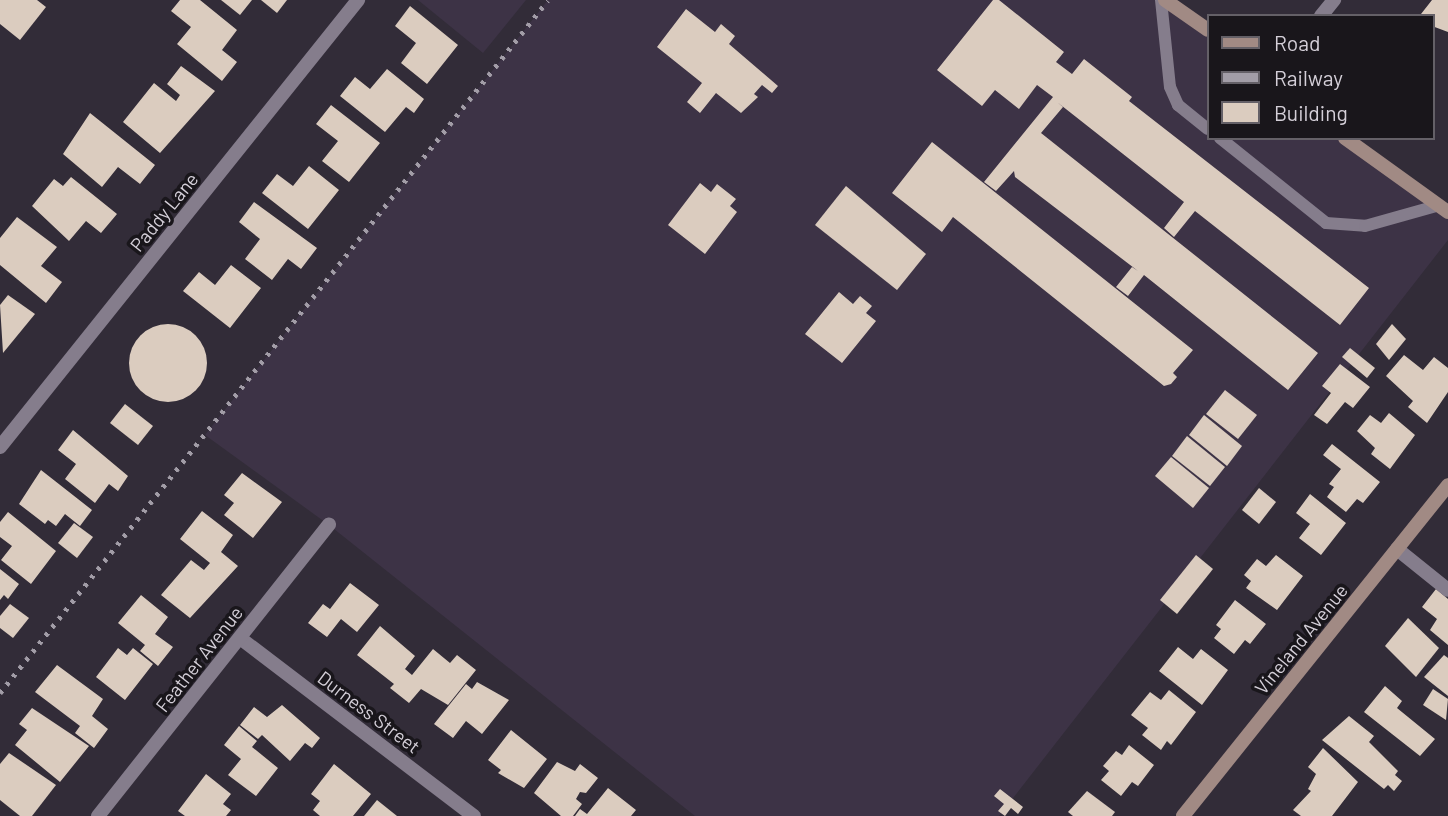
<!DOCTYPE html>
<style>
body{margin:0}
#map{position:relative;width:1448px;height:816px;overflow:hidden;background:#322c38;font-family:Barlow,sans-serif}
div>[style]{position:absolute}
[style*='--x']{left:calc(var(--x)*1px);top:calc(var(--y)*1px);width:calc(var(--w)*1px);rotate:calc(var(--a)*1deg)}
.built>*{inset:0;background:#3d3346}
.building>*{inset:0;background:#dbccbf}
.round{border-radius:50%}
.lane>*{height:12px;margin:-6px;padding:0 6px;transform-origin:6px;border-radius:6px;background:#857d8c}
.street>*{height:14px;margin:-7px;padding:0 7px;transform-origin:7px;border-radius:7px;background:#857d8c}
.secondary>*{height:14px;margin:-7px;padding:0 7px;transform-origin:7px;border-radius:7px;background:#a18a84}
.rail>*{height:5px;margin-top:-2.5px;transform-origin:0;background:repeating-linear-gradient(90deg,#a29da7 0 3.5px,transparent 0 10.5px)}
span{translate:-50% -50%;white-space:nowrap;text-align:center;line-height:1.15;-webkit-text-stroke:7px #19161b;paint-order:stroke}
.street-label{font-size:19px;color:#d4cfd8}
.legend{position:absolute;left:1207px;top:14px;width:228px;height:126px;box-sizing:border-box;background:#19161b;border:2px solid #646067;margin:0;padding:9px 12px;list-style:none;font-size:21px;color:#d4cfd8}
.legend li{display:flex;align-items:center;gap:14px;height:35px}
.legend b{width:35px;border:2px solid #646067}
</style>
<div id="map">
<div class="built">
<div style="clip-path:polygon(418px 0,526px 0,483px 53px)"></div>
<div style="clip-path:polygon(548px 0,1160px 0,1208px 36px,1208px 138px,1345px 138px,1448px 212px,1448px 240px,999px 816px,695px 816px,329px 525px,205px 435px)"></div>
</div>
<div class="building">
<div style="clip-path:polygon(0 0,37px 0,46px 7px,20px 40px,0 24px)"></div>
<div style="clip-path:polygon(180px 0,200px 0,237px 30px,222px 50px,237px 62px,222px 81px,177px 44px,191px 27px,171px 11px)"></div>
<div style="clip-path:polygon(221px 0,252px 0,240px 15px)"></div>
<div style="clip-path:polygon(261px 0,287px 0,277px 13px)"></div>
<div style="clip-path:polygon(993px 0,999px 0,1064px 52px,1056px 62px,1072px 74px,1084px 59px,1132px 97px,1129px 101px,1369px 288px,1340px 325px,1195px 211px,1174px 237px,1164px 228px,1184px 202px,1057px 102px,1063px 107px,1041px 133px,1318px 353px,1288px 390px,1144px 275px,1128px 296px,1116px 287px,1132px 267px,1138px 271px,1015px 177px,1014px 171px,996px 191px,984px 182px,1053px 97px,1037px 85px,1019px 109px,995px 90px,982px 106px,937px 70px)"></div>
<div style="clip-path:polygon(1432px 0,1448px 0,1448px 32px,1432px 26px,1432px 16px,1421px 14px)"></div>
<div style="clip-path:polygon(410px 6px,458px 45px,427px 84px,401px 63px,416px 43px,395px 26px)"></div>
<div style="clip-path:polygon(686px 9px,715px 32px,721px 24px,735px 36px,729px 44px,778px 86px,772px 93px,762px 85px,754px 94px,758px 97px,741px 113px,716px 93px,700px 113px,687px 102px,702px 83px,657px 47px)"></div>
<div style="clip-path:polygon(181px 66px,215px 91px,160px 153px,123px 122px,154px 83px,176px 101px,180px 95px,167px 84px)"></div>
<div style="clip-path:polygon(387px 69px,424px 99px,414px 113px,406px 107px,385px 132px,340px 96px,355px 77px,370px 89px)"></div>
<div style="clip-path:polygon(331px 105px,380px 143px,349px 182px,322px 161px,338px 141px,316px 124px)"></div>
<div style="clip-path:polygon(90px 113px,155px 165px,140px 184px,118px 167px,102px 187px,63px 154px)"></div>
<div style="clip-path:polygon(932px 142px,1193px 350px,1173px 373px,1177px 377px,1171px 384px,1164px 386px,953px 217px,942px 232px,892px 193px)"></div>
<div style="clip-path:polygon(309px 166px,339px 190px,308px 229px,262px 193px,277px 174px,293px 186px)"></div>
<div style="clip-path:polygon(71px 177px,117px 214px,101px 233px,86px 221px,69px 241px,32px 206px,54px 179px,63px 186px)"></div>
<div style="clip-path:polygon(700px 183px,711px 192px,717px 184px,736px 199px,730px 206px,737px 212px,705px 254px,668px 225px)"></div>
<div style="clip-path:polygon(846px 186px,926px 254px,897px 290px,815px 225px)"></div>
<div style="clip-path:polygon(254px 202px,317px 248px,301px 269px,288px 259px,272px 280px,245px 259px,260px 239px,239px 222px)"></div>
<div style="clip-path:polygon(17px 217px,57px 247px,41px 266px,62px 282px,46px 303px,0 265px,0 238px)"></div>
<div style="clip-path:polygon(231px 265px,261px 288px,230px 328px,183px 291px,199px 272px,215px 285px)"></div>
<div style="clip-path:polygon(839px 292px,853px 304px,860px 296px,872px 306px,866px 313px,876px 321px,842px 363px,805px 334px)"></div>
<div style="clip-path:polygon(8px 295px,35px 314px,3px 353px,0 305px)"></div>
<div class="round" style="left:129px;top:324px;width:78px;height:78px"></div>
<div style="clip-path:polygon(1392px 324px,1406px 339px,1389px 360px,1376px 344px)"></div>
<div style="clip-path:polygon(1350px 348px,1375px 368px,1367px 378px,1342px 357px)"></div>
<div style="clip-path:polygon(1404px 355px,1423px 370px,1434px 357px,1448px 368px,1448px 392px,1427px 423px,1408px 407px,1413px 401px,1386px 376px)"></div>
<div style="clip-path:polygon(1340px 364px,1370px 387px,1353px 408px,1345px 402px,1327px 424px,1314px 415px,1331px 393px,1322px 386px)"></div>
<div style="clip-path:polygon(1225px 390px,1257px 415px,1238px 439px,1206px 414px)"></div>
<div style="clip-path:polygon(125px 404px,153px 426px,138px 445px,110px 423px)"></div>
<div style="clip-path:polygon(1389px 413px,1415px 435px,1390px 469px,1371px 454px,1375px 448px,1357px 431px,1370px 415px,1381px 423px)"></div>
<div style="clip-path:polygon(1204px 415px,1242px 446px,1227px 466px,1189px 435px)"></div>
<div style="clip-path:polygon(73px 430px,128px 476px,118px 491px,109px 484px,95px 503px,65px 479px,76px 464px,58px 450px)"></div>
<div style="clip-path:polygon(1187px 436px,1225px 467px,1210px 486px,1172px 456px)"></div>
<div style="clip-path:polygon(1332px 444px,1380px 482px,1363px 503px,1357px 499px,1346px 512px,1327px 497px,1334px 487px,1329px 484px,1341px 469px,1323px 455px)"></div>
<div style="clip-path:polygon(1171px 457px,1209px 488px,1193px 508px,1155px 476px)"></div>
<div style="clip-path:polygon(41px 470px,92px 510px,80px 526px,65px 514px,56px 526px,48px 520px,45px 524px,19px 504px)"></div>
<div style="clip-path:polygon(242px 473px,282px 502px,253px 538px,224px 515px,234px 503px,224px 495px)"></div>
<div style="clip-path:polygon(1259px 488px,1276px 502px,1259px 524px,1242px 510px)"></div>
<div style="clip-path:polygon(1310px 494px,1346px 523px,1321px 555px,1299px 538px,1310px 524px,1296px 513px)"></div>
<div style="clip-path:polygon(202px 511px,233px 535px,221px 552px,238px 566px,190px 618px,161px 595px,191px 560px,204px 570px,210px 563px,180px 539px)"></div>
<div style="clip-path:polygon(8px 512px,56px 551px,31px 584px,1px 560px,12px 546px,0 537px,0 522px)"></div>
<div style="clip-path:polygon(74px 523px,93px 537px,77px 558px,58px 543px)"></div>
<div style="clip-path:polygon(1196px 555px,1213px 569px,1177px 614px,1160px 600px)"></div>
<div style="clip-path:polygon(1276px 555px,1303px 576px,1277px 610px,1246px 588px,1251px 581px,1244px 575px,1257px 559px,1266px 566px)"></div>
<div style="clip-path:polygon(0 569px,19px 584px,8px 599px,4px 595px,0 600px)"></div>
<div style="clip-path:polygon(350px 583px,379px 605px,357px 632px,341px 619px,327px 637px,308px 623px,323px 604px,330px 609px)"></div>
<div style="clip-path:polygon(1436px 589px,1448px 599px,1448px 645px,1430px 630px,1437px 619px,1422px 607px)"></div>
<div style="clip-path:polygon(141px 595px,168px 617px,155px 634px,173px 647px,158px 666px,140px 651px,145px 645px,118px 623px)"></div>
<div style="clip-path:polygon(1235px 600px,1266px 624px,1250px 644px,1245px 640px,1234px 654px,1214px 638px,1221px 629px,1216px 625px)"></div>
<div style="clip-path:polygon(10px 604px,29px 618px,13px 638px,0 628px,0 616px)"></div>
<div style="clip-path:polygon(1408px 618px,1439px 648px,1416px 677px,1385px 646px)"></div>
<div style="clip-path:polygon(380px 626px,415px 656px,405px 669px,412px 675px,433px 649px,450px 663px,457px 655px,476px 670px,448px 705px,421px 689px,409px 703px,390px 688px,394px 684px,357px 655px)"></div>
<div style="clip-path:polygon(1178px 647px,1193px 659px,1201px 649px,1228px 670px,1202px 705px,1159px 671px)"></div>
<div style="clip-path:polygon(118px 648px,127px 655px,133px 648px,153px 664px,125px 700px,96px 677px)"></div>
<div style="clip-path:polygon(1444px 655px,1448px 658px,1448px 696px,1424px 677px)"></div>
<div style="clip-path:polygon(57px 665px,103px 699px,92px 716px,108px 729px,94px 748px,75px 733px,80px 726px,35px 692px)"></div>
<div style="clip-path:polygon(477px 682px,509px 700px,482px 734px,466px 721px,453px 738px,434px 724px,466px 684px,472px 689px)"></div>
<div style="clip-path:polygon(1385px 686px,1402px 701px,1397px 708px,1435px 739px,1420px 756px,1364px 712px)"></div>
<div style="clip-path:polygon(1433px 689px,1448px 699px,1446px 720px,1423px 705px)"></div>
<div style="clip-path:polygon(1169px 690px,1196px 712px,1171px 745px,1167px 741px,1161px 750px,1142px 735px,1148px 728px,1131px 715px,1150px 692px,1161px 700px)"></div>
<div style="clip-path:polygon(282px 705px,320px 738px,312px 748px,305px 743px,290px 761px,262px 735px,258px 739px,240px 725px,254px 707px,267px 717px)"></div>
<div style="clip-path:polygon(32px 708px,89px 746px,60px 782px,15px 745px,27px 730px,19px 724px)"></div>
<div style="clip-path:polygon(1349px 716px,1374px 736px,1369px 742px,1398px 771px,1395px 775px,1402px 781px,1394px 791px,1388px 785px,1384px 789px,1322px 740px)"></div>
<div style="clip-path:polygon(239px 726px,257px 741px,252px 747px,278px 768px,256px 796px,228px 775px,241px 759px,224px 745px)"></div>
<div style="clip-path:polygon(511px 730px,547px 759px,524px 788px,498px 773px,501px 770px,488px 760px)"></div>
<div style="clip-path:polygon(1129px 745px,1154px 765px,1138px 786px,1132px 782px,1121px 796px,1101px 780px,1109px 771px,1103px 766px,1116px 751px,1122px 755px)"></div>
<div style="clip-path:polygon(1323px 748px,1358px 782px,1332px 816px,1301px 816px,1293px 810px,1311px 791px,1308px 789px,1316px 774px,1308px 767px)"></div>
<div style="clip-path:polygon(9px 753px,56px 785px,32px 816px,20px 816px,0 800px,0 764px)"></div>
<div style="clip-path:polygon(557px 762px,575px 771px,580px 764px,598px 778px,586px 793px,580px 792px,576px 799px,582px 804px,573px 816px,561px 816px,534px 793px)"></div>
<div style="clip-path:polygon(334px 764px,371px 794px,353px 816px,320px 816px,313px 810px,320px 801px,311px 794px)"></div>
<div style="clip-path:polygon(206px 774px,231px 794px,223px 804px,231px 810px,226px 816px,185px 816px,178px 811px)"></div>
<div style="clip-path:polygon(608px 788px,636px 810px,631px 816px,575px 816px,580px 809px,587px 814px)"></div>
<div style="clip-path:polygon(1000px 789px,1023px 807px,1018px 814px,1011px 808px,1005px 816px,998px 811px,1004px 804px,994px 796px)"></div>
<div style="clip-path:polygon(1087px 791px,1115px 812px,1112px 816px,1073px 816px,1068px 812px)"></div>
<div style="clip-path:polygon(377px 800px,397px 816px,364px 816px)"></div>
</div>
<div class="lane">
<div style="--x:1161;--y:0;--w:87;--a:84.1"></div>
<div style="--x:1170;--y:87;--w:20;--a:66"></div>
<div style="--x:1178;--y:105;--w:38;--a:39"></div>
<div style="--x:1220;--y:138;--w:136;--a:38.7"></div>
<div style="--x:1326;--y:223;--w:39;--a:4"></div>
<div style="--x:1365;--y:226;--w:74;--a:-15.7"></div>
</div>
<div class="street">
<div style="--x:1321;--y:16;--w:21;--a:-51"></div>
<div style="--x:0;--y:447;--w:573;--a:-51.31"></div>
<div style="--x:1397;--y:549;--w:65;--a:38.8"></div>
<div style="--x:240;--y:638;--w:294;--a:37.3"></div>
<div style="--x:98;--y:816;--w:372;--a:-51.6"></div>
</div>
<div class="secondary">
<div style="--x:1165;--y:0;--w:52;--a:34.9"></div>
<div style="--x:1345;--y:138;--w:127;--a:35.7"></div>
<div style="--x:1183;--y:816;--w:424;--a:-51.3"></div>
</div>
<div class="rail">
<div style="--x:0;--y:693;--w:883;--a:-51.66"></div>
</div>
<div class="street-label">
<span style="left:164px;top:212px;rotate:-51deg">Paddy Lane</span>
<span style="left:1301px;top:639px;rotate:-51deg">Vineland Avenue</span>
<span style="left:199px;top:659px;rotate:-52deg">Feather Avenue</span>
<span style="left:369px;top:712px;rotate:37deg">Durness Street</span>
</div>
<ul class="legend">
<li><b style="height:9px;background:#a18a84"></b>Road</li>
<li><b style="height:9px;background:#a29da7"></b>Railway</li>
<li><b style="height:19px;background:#dbccbf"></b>Building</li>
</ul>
</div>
